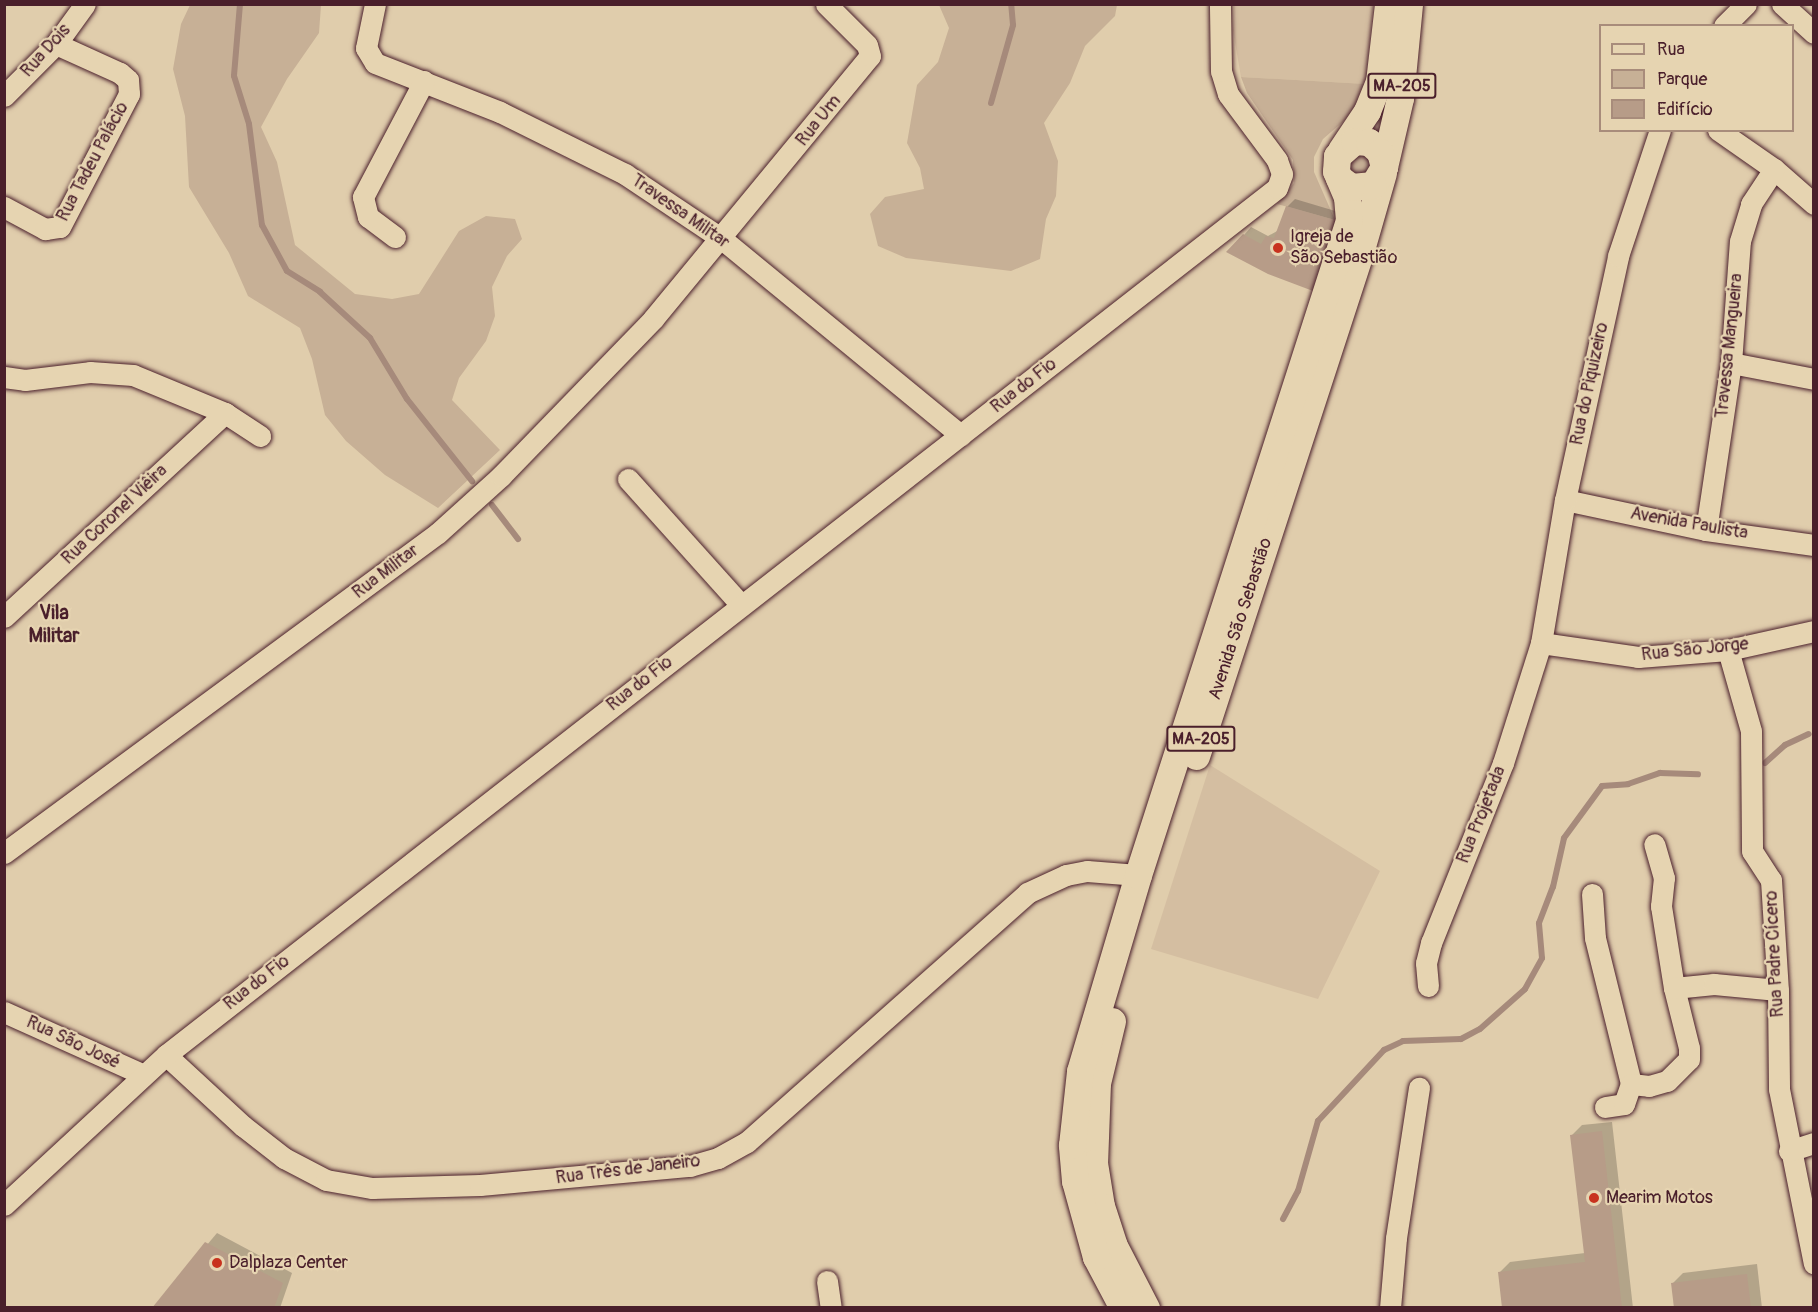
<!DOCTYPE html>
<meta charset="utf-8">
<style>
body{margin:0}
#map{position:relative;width:1818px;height:1312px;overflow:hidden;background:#e0cdac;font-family:Pangolin,sans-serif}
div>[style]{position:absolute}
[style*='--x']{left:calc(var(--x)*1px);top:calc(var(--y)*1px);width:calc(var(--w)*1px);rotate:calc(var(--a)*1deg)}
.built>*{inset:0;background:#d4bea1}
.green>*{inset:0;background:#c7b096}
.shadow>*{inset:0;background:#0003}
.stream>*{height:6px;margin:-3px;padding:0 3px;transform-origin:3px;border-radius:3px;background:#a68a7b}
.building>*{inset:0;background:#b79c88}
.roads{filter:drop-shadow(0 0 2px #4a1f2b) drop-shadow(0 0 2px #4a1f2b)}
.minor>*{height:21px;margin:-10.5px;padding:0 10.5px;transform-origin:10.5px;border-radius:10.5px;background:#e6d4b1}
.major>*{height:27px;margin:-13.5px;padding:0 13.5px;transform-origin:13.5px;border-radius:13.5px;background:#e6d4b1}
.dots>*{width:16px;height:16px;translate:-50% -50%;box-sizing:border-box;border:3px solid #e6d4b1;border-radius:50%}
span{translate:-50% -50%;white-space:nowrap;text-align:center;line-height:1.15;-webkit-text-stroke:4.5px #e6d4b1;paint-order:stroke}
.shield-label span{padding:2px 4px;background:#e6d4b1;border:2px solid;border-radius:4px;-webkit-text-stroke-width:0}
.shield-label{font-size:16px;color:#4a1f2b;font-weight:700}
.street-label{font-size:18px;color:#4a1f2b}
.poi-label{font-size:18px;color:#4a1f2b}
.left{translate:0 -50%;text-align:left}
.neighbourhood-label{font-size:20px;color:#4a1f2b;font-weight:700}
.frame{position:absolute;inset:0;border:6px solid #4a1f2b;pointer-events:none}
.legend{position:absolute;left:1599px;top:24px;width:195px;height:108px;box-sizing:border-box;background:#e6d4b1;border:2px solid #a88c7b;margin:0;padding:8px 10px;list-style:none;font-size:18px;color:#4a1f2b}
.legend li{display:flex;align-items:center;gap:12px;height:30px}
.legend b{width:30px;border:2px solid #a88c7b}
</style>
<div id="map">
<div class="built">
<div style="clip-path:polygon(1234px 5px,1373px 5px,1366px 84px,1241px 77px,1233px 31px)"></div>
<div style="clip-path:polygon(1210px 765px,1380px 871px,1318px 999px,1151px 949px)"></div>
</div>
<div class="green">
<div style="clip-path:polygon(190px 5px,321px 5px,319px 33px,287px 79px,261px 127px,277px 162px,295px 245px,355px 294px,392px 299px,419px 294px,459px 231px,486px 216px,515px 219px,522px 239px,507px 256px,492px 287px,495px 316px,486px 341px,459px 378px,452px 400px,500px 450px,438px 508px,385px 475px,346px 441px,325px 415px,312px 359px,300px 328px,248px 296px,229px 253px,189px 187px,185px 116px,173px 69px,181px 24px)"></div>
<div style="clip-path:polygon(939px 5px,1117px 5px,1115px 16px,1085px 46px,1070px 83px,1044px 123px,1058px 161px,1056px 196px,1046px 219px,1040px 259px,1011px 271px,906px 258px,878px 246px,870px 214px,885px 197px,924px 189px,920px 168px,907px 143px,917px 85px,938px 62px,949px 28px)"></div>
<div style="clip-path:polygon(1241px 77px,1366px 84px,1353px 113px,1323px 139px,1314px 157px,1314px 172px,1335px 220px,1277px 204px,1294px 183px,1293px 160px,1247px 93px)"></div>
<div style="clip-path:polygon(1355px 150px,1370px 158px,1370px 171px,1353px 179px,1344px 159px)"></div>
</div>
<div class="shadow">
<div style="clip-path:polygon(1295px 199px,1342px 213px,1320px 282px,1244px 235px,1251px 227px,1268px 236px,1279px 230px,1287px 207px)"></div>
<div style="clip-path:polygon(1612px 1122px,1633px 1308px,1503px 1308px,1499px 1273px,1510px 1262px,1585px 1253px,1572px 1135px,1582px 1125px)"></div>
<div style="clip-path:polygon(217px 1233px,292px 1273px,280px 1308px,154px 1308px)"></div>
<div style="clip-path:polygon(1757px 1264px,1762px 1308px,1675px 1308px,1673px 1283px,1683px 1273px)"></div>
</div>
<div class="stream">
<div style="--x:240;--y:4;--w:72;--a:94.8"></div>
<div style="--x:234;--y:76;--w:50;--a:72.6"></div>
<div style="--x:249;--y:124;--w:102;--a:82.7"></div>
<div style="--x:262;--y:225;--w:52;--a:61.5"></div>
<div style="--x:287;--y:271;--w:39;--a:32"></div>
<div style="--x:320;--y:292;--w:68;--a:42.6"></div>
<div style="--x:370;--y:338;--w:71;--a:58.8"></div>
<div style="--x:407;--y:399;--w:105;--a:51.6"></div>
<div style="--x:991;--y:103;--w:81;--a:-74.2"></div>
<div style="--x:1013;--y:25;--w:21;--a:-95"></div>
<div style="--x:492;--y:505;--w:43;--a:52.6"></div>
<div style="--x:1765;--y:763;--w:27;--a:-42"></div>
<div style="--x:1785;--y:745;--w:26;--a:-25"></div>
<div style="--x:1283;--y:1219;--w:32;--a:-62"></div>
<div style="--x:1298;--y:1191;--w:73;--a:-74.1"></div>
<div style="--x:1318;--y:1121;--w:97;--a:-47.1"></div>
<div style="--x:1384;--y:1050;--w:21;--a:-25"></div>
<div style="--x:1403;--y:1041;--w:58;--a:-2"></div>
<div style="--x:1461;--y:1039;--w:21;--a:-28"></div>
<div style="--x:1480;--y:1029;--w:60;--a:-41.6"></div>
<div style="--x:1525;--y:989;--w:35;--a:-61"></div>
<div style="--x:1542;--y:958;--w:35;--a:-95"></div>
<div style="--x:1539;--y:923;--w:39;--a:-69"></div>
<div style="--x:1553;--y:887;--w:50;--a:-77.3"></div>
<div style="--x:1564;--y:838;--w:64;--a:-53.8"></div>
<div style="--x:1602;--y:786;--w:26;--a:-4"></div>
<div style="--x:1628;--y:784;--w:34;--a:-19"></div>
<div style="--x:1660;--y:773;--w:38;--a:2"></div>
</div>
<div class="building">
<div style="clip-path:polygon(1286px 206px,1335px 220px,1313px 291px,1268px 274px,1226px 252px,1243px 234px,1261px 244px,1266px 236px,1274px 238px)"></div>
<div style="clip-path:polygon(1602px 1131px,1622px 1308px,1502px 1308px,1498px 1272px,1585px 1262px,1570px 1135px)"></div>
<div style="clip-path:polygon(205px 1242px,283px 1283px,274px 1308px,152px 1308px)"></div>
<div style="clip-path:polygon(1747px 1274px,1751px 1308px,1674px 1308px,1671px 1283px)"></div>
</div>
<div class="roads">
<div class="minor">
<div style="--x:375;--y:4;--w:45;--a:101.6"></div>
<div style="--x:366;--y:48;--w:17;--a:59"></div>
<div style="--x:375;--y:63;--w:134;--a:21.4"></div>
<div style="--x:500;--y:112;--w:140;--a:26.4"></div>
<div style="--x:625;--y:174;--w:117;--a:33.8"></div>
<div style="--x:722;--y:239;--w:309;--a:39.4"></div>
<div style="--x:1782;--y:4;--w:43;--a:42.2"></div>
<div style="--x:1724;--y:26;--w:31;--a:-45"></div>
<div style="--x:4;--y:96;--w:74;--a:-45"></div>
<div style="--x:56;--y:44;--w:49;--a:-54.1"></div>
<div style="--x:1718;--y:130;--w:68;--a:34.9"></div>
<div style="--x:1774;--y:169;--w:53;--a:41.2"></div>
<div style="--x:4;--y:207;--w:47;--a:28.2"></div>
<div style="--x:45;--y:229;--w:15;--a:-8"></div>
<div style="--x:60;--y:227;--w:150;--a:-62.6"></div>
<div style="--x:129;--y:94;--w:14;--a:-94"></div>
<div style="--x:128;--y:80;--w:11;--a:-139"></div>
<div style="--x:120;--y:73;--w:70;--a:-155.6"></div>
<div style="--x:395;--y:237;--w:34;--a:-143"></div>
<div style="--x:368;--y:217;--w:21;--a:-104"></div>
<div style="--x:363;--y:197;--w:131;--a:-62.3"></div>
<div style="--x:1731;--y:363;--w:85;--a:10.9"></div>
<div style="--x:4;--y:377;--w:21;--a:8"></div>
<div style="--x:25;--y:380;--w:65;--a:-7"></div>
<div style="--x:90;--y:372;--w:43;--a:4"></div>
<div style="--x:133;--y:375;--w:100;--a:22.4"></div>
<div style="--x:225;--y:413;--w:42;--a:33.3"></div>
<div style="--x:628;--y:479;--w:169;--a:48.1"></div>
<div style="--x:1565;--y:500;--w:144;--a:12"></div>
<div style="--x:1706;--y:530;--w:109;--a:7.9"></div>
<div style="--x:1706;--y:530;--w:169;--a:-81.5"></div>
<div style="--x:1731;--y:363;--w:122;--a:-85.8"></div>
<div style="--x:1740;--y:241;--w:39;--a:-73"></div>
<div style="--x:1751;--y:204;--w:42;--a:-56.7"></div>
<div style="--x:4;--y:617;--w:301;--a:-42.7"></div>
<div style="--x:1541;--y:643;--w:98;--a:8.2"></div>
<div style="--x:1638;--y:657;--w:90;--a:-4.4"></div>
<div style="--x:1728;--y:650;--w:88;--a:-12.5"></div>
<div style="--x:1728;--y:650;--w:84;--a:74.1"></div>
<div style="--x:1751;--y:731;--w:120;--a:89.5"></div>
<div style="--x:1752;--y:851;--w:35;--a:57"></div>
<div style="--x:1771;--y:880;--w:110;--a:86.4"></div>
<div style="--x:1778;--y:990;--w:99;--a:89.4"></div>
<div style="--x:1779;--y:1089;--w:178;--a:78.7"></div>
<div style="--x:4;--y:853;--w:539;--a:-36.4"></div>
<div style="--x:438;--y:533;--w:85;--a:-42.1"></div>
<div style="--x:501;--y:476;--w:219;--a:-45.9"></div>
<div style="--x:653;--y:319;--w:341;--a:-50.5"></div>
<div style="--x:870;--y:56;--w:11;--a:-105"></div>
<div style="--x:867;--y:45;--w:58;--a:-135"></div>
<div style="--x:1592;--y:894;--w:44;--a:86.1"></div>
<div style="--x:1595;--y:938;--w:150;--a:76.1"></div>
<div style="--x:1631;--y:1084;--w:18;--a:6"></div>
<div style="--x:1649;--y:1086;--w:19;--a:-16"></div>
<div style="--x:1667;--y:1081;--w:31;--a:-45"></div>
<div style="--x:1689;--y:1059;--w:11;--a:-90"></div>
<div style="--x:1689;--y:1048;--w:62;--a:-104"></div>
<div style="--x:1674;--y:988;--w:83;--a:-99"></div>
<div style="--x:1661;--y:906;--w:28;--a:-84"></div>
<div style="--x:1664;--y:878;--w:35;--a:-106"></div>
<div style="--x:1428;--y:986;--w:23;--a:-95"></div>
<div style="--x:1426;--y:963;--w:21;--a:-76"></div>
<div style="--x:1431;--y:943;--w:194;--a:-68.2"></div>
<div style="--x:1503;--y:763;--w:126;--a:-72.4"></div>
<div style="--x:1541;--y:643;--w:145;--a:-80.5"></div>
<div style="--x:1565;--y:500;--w:250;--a:-77.7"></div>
<div style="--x:1618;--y:256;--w:133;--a:-71.6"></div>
<div style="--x:1674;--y:988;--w:40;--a:-5.7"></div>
<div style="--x:1714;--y:984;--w:64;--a:5.4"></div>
<div style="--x:4;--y:1012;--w:151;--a:24.2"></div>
<div style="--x:166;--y:1055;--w:105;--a:42.7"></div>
<div style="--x:243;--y:1126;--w:52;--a:38"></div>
<div style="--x:284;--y:1158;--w:47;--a:27.6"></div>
<div style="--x:326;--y:1180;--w:47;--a:9.9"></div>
<div style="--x:372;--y:1188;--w:108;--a:-1.6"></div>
<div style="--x:480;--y:1185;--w:211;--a:-5.2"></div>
<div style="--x:690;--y:1166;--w:29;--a:-16"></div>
<div style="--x:718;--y:1158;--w:33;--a:-29"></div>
<div style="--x:747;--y:1142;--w:375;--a:-41.6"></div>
<div style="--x:1027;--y:893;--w:43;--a:-24.8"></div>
<div style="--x:1066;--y:875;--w:21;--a:-11"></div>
<div style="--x:1087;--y:871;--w:51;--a:4.5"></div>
<div style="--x:1605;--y:1107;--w:19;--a:-9"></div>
<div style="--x:1624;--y:1104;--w:21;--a:-71"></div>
<div style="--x:1789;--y:1151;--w:26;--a:-18"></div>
<div style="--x:4;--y:1205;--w:221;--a:-42.8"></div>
<div style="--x:166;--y:1055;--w:1409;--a:-37.97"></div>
<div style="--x:1277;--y:188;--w:15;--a:-70"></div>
<div style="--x:1282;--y:174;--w:15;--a:-110"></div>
<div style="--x:1277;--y:160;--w:82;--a:-126.6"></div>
<div style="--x:1228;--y:94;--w:24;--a:-107"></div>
<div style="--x:1221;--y:71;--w:67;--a:-90.9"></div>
<div style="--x:827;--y:1281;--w:27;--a:82"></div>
<div style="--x:1390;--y:1308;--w:70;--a:-85.1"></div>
<div style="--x:1396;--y:1238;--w:152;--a:-81.3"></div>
</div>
<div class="major">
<div style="--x:1341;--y:150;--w:47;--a:-56.3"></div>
<div style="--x:1367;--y:111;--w:31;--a:-68"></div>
<div style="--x:1379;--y:82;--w:79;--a:-83.4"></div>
<div style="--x:1384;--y:167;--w:71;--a:-76.9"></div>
<div style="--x:1400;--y:98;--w:94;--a:-84.5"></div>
<div style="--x:1196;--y:756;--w:529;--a:-71.94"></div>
<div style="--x:1360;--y:253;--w:83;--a:-74"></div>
<div style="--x:1112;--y:1021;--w:64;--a:103.6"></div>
<div style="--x:1097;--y:1083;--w:80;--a:92.1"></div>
<div style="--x:1094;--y:1163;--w:44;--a:80.8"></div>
<div style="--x:1101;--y:1206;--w:40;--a:72"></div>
<div style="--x:1113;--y:1244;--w:72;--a:62.7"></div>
<div style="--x:1123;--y:1308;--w:58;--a:-117.9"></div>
<div style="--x:1096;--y:1257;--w:79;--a:-105.4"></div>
<div style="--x:1075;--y:1181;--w:36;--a:-95"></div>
<div style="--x:1072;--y:1145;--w:74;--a:-83.8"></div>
<div style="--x:1080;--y:1071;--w:204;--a:-73.5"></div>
<div style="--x:1138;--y:875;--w:688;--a:-72.14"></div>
<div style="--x:1349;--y:220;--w:23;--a:-95"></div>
<div style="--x:1347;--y:197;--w:28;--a:-113"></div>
<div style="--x:1336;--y:171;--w:15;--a:-86"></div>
<div style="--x:1337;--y:156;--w:23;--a:-41"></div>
<div style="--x:1354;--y:141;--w:15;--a:4"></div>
<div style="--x:1369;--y:142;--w:15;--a:42"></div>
<div style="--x:1380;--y:152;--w:16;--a:75"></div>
<div style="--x:1384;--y:167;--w:21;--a:121"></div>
<div style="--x:1373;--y:185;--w:22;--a:175"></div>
<div style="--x:1351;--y:187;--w:15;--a:-143"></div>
</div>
</div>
<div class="dots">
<div style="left:1278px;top:248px;background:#c8321e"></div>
<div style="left:1594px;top:1198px;background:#c8321e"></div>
<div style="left:217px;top:1263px;background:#c8321e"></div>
</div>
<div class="shield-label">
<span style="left:1402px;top:86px">MA-205</span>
<span style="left:1201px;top:739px">MA-205</span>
</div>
<div class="street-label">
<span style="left:46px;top:51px;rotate:-48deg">Rua Dois</span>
<span style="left:819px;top:121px;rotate:-51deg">Rua Um</span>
<span style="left:93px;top:162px;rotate:-62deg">Rua Tadeu Palácio</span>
<span style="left:680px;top:212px;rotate:35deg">Travessa Militar</span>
<span style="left:1730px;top:346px;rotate:-84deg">Travessa Mangueira</span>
<span style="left:1590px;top:384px;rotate:-78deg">Rua do Piquizeiro</span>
<span style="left:1024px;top:386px;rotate:-38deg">Rua do Fio</span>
<span style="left:115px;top:515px;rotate:-43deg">Rua Coronel Viêira</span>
<span style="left:1689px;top:524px;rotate:10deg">Avenida Paulista</span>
<span style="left:386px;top:572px;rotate:-37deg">Rua Militar</span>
<span style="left:1241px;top:619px;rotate:-72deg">Avenida São Sebastião</span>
<span style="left:1695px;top:650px;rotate:-6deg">Rua São Jorge</span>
<span style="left:640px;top:684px;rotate:-38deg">Rua do Fio</span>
<span style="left:1482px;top:815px;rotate:-68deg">Rua Projetada</span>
<span style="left:1775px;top:954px;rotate:-93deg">Rua Padre Cícero</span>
<span style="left:257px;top:983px;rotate:-38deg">Rua do Fio</span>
<span style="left:73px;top:1043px;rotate:25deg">Rua São José</span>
<span style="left:628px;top:1170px;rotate:-7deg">Rua Três de Janeiro</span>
</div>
<div class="poi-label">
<span class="left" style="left:1290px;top:248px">Igreja de<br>São Sebastião</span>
<span class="left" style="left:1606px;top:1198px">Mearim Motos</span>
<span class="left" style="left:229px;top:1263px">Dalplaza Center</span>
</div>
<div class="neighbourhood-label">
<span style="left:54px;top:624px">Vila<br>Militar</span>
</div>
<div class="frame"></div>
<ul class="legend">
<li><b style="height:8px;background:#e6d4b1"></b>Rua</li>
<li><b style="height:16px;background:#c7b096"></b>Parque</li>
<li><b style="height:16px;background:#b79c88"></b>Edifício</li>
</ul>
</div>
